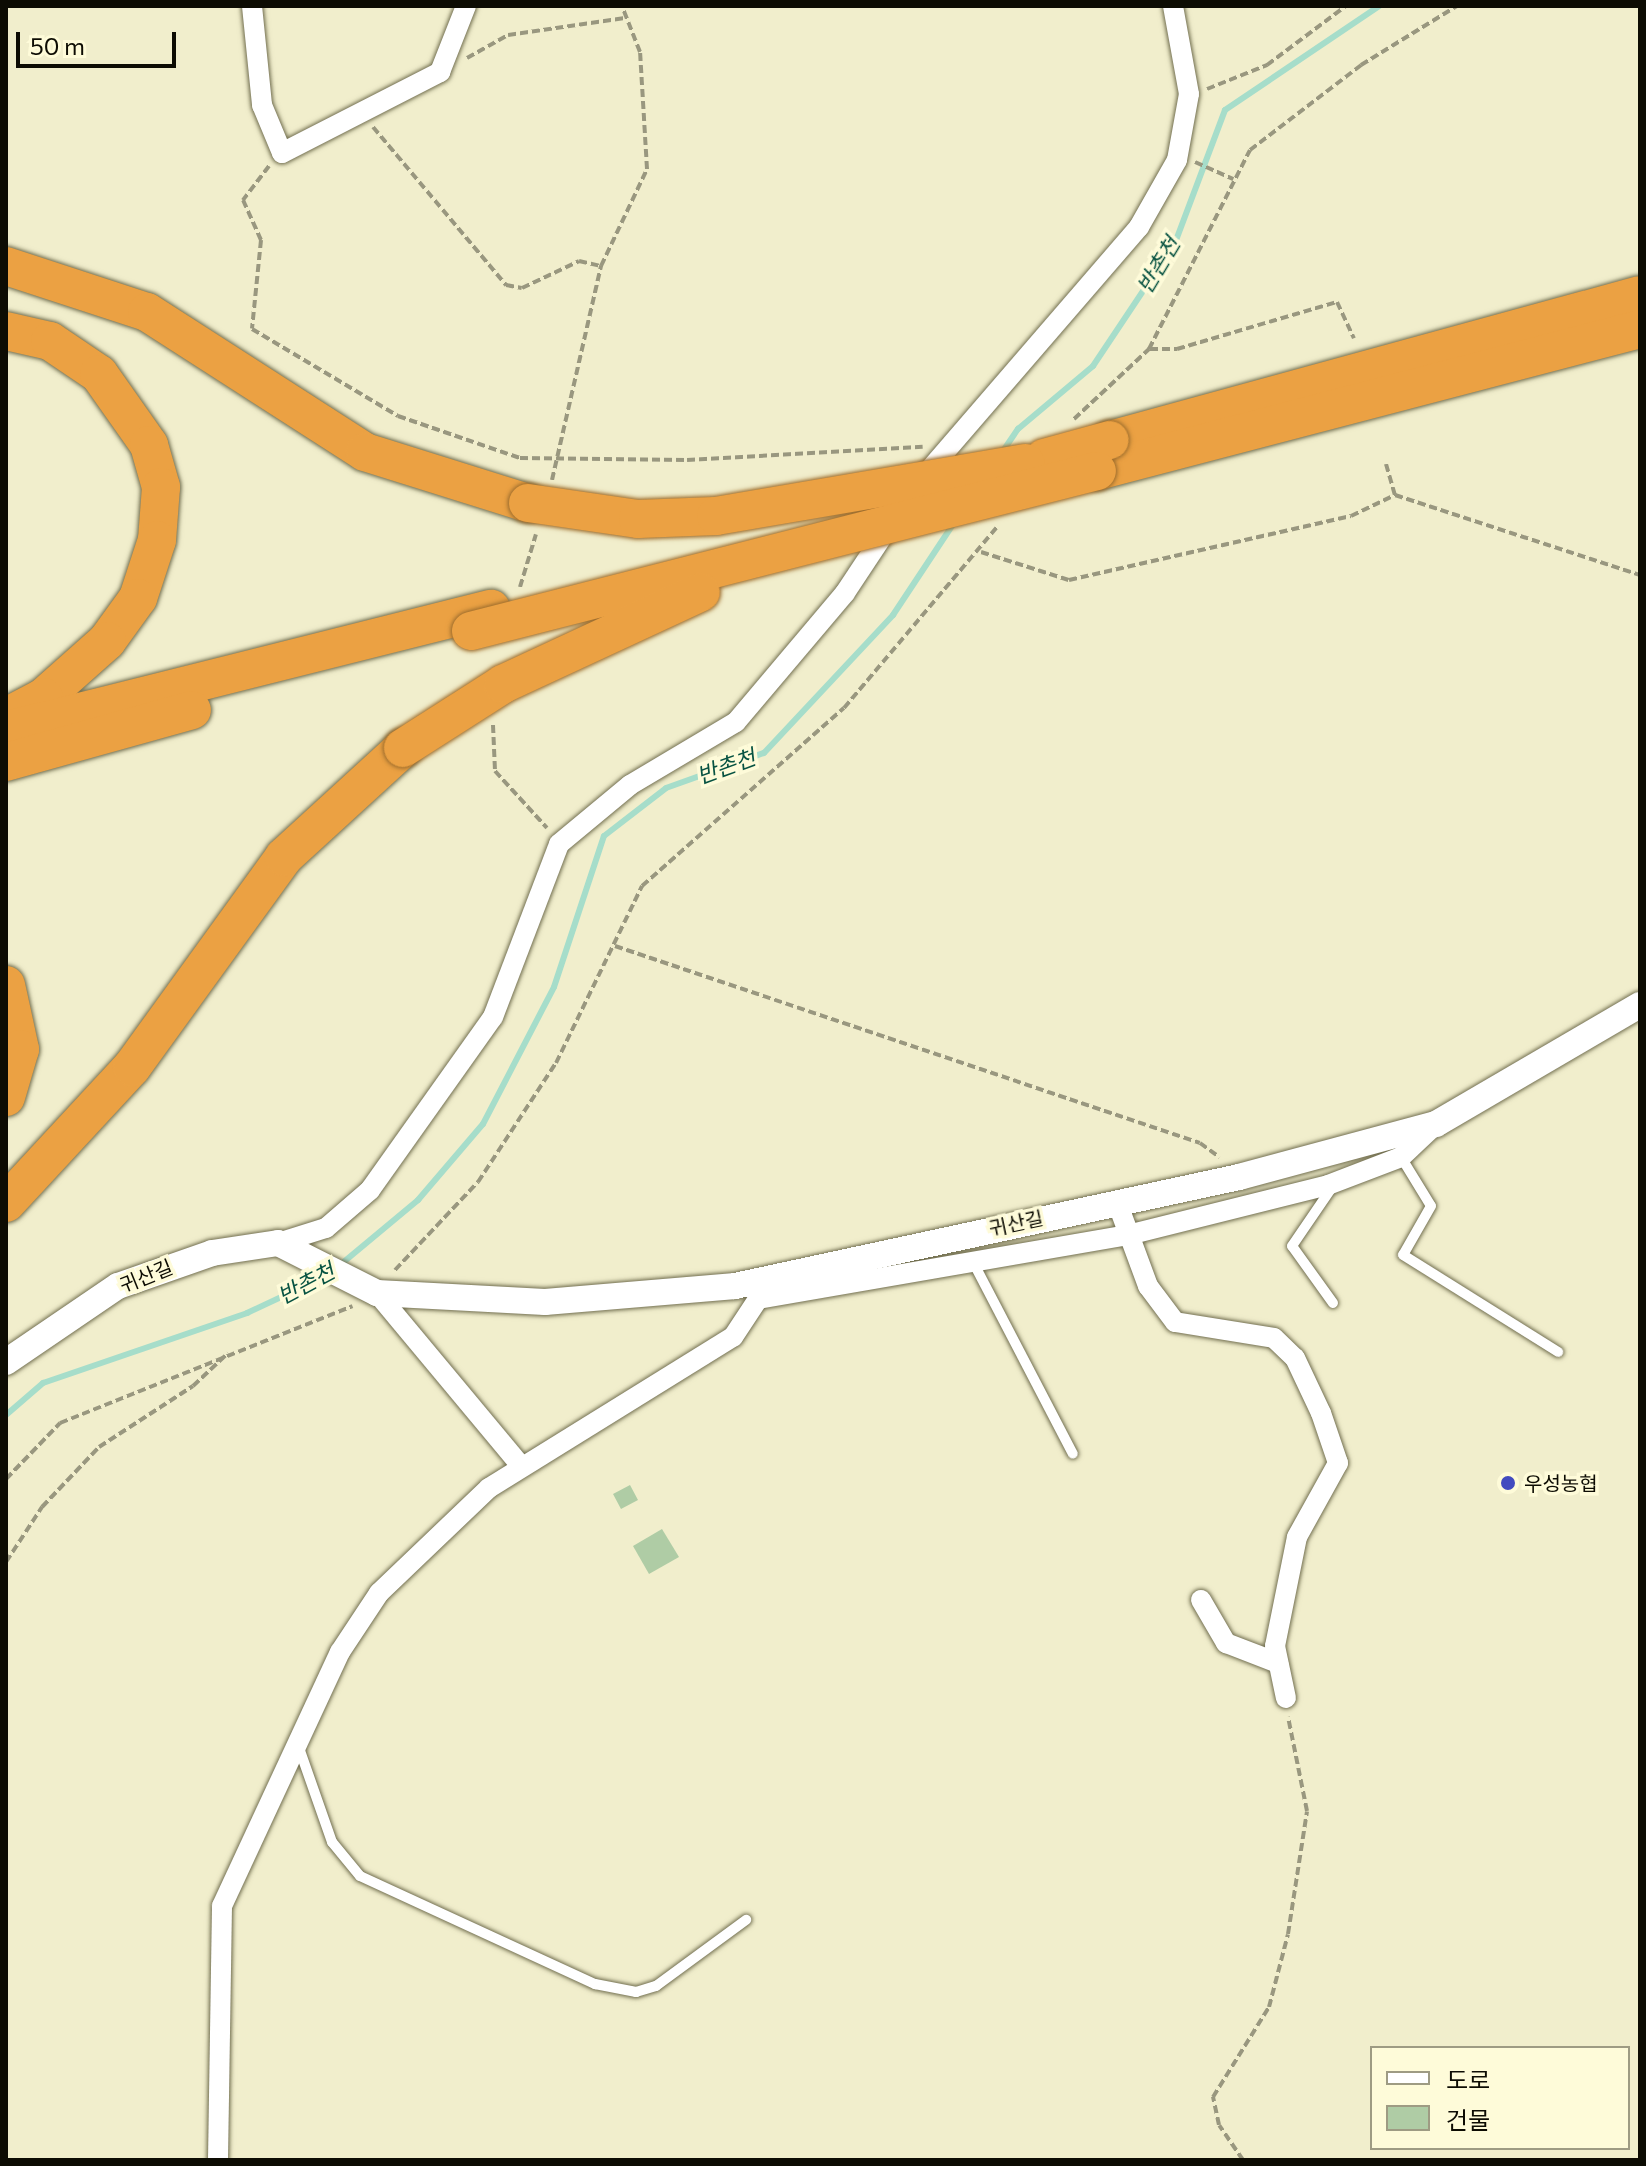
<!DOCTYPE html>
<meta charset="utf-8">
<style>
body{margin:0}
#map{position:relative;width:1646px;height:2166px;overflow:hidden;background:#f1eecc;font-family:Commissioner,"Noto Sans KR",sans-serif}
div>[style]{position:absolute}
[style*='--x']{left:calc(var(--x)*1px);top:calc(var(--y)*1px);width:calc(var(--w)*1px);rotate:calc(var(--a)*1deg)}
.stream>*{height:6px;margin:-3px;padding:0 3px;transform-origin:3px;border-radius:3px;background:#a6ddca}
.building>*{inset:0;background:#afcca5}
.path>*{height:4px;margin-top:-2px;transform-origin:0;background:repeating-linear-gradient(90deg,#99977f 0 8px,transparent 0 12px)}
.roads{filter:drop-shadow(0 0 2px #726f50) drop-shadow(0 0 2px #726f50)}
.service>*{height:10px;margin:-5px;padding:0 5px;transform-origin:5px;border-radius:5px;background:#fff}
.minor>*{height:20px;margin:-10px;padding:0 10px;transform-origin:10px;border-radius:10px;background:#fff}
.tertiary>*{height:26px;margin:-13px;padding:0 13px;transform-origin:13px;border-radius:13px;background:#fff}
.motorway>*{height:38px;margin:-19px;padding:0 19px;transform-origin:19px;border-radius:19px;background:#eba143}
.bridges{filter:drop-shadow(0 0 2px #9d6d2d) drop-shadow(0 0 2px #9d6d2d)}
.motorway-bridge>*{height:38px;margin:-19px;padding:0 19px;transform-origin:19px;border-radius:19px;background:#eba143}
.dots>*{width:22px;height:22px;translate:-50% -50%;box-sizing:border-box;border:4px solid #fefbd9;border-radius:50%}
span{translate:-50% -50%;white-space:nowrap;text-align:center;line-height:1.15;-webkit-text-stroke:7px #fefbd9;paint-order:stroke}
.street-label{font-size:20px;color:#0d0c03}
.poi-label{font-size:20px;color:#0d0c03}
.left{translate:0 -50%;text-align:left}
.water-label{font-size:22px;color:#085342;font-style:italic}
.frame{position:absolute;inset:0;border:8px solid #0d0c03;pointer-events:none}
.legend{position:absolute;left:1370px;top:2046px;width:260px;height:104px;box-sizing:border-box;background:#fefbd9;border:2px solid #9e9b83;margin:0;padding:10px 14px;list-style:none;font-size:24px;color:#0d0c03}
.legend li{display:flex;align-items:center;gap:16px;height:40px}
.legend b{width:40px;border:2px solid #9e9b83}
.scale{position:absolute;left:16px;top:32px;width:160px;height:36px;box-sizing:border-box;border:4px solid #0d0c03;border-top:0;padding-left:10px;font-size:24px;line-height:28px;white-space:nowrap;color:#0d0c03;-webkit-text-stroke:6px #fefbd9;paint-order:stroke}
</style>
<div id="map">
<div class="stream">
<div style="--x:1003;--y:451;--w:27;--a:-56"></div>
<div style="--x:1018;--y:429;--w:98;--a:-40"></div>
<div style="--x:1093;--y:366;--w:148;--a:-56.3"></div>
<div style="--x:1175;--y:243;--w:142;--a:-69.4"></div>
<div style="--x:1225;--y:110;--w:186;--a:-34"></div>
<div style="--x:340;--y:1265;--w:102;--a:-39.8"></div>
<div style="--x:418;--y:1200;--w:100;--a:-49.5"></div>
<div style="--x:483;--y:1124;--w:154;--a:-62.6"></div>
<div style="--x:554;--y:987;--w:159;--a:-71.7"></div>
<div style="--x:604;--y:836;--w:78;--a:-37.7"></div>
<div style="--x:666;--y:788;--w:104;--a:-19.7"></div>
<div style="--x:764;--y:753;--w:189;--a:-46.9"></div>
<div style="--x:893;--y:615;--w:110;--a:-56.5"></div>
<div style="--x:6;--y:1415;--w:49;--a:-40.9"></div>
<div style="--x:43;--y:1383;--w:216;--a:-18.9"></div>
<div style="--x:247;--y:1313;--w:89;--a:-25.1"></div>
</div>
<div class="building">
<div style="clip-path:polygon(630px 1485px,638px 1500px,621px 1509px,613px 1494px)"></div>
<div style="clip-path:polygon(662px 1529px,679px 1557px,649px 1574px,633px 1546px)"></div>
</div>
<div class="path">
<div style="--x:467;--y:58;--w:47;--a:-29.3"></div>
<div style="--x:508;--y:35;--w:118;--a:-8.3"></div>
<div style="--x:1207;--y:89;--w:65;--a:-21.8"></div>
<div style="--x:1267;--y:65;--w:99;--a:-36.8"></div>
<div style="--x:373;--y:127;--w:207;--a:49.9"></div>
<div style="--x:506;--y:285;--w:16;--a:11"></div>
<div style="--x:522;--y:288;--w:63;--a:-25.3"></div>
<div style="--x:579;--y:261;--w:23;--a:13"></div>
<div style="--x:1195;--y:162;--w:42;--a:24.1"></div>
<div style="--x:269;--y:166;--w:43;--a:127.4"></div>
<div style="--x:243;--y:200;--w:44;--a:65.8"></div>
<div style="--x:261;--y:240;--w:89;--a:95.8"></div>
<div style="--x:252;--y:329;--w:170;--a:30.8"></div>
<div style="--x:398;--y:416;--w:129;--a:19"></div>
<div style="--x:520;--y:458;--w:167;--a:0.7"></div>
<div style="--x:687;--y:460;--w:236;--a:-3.2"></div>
<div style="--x:1150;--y:349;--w:27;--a:0"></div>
<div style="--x:1177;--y:349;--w:167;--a:-16.4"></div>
<div style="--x:1337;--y:302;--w:40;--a:65"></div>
<div style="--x:1074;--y:419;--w:103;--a:-43"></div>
<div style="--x:1149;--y:349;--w:223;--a:-63.1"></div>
<div style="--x:1250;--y:150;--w:140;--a:-37.4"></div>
<div style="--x:1361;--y:65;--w:113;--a:-31.6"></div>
<div style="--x:1386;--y:464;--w:32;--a:74"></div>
<div style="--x:552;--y:480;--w:220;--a:-77.1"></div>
<div style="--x:601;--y:266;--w:107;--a:-64.6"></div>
<div style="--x:647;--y:169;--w:117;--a:-93.4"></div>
<div style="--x:640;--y:52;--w:49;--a:-111.4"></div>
<div style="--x:981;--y:552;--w:92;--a:17.7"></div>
<div style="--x:1069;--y:580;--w:289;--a:-12.8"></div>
<div style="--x:1351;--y:516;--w:49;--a:-25.5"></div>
<div style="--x:1395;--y:495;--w:258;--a:18.1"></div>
<div style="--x:520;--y:587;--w:55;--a:-73.2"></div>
<div style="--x:493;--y:725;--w:46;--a:87.5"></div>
<div style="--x:495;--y:771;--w:77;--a:47.6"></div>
<div style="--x:615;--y:946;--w:617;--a:18.61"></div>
<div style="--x:1200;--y:1143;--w:24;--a:36"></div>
<div style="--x:395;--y:1270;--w:121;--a:-46.7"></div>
<div style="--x:478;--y:1182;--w:142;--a:-56.8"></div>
<div style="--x:556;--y:1063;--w:197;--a:-64.1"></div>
<div style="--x:642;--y:886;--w:269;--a:-41.4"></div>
<div style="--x:844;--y:708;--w:237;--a:-49.8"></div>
<div style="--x:6;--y:1479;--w:78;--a:-46"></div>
<div style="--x:60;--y:1423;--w:315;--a:-21.8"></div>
<div style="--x:6;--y:1562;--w:66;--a:-56.8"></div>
<div style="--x:42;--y:1507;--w:83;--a:-46.5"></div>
<div style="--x:99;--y:1447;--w:112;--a:-33"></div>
<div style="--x:193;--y:1386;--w:48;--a:-43.3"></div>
<div style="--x:1243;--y:2160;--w:42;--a:-124.4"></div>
<div style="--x:1219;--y:2125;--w:29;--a:-102"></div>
<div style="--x:1213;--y:2097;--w:106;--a:-58.1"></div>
<div style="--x:1269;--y:2007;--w:75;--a:-75.4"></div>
<div style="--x:1288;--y:1934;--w:124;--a:-81.2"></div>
<div style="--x:1307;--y:1811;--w:96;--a:-101.4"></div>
</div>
<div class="roads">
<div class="service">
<div style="--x:1401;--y:1157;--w:57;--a:58.5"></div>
<div style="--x:1431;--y:1206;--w:56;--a:119.7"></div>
<div style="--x:1403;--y:1255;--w:183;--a:32"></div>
<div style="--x:973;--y:1262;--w:216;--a:62.5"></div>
<div style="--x:1333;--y:1303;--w:70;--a:-125.7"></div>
<div style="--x:1292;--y:1246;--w:73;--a:-55.7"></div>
<div style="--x:298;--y:1745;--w:103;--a:70.7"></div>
<div style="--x:332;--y:1842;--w:44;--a:50.5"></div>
<div style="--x:360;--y:1876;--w:259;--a:24.7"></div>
<div style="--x:595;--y:1984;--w:42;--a:11"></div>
<div style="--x:636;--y:1992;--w:21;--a:-17"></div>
<div style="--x:656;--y:1986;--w:112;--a:-36.3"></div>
</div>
<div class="minor">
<div style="--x:252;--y:6;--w:100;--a:84.2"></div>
<div style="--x:262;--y:105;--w:52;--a:67.4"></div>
<div style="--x:282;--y:153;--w:178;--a:-27.1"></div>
<div style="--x:440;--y:72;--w:71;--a:-68.5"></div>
<div style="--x:919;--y:482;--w:337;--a:-49.2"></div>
<div style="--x:1139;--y:227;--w:77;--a:-60.4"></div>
<div style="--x:1177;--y:160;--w:67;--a:-79.7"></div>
<div style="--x:1189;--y:94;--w:89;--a:-100.3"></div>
<div style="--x:1117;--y:1202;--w:90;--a:69.7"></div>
<div style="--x:1148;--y:1286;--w:45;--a:53.1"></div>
<div style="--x:1175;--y:1322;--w:100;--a:9.2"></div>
<div style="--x:1274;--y:1338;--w:29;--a:44"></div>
<div style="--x:1295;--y:1358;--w:61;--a:64.7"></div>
<div style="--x:1321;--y:1413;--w:53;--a:71.2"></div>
<div style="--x:1338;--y:1463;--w:85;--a:119"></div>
<div style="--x:1297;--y:1537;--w:111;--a:101.4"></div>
<div style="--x:1275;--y:1646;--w:53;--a:78.1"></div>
<div style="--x:278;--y:1243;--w:50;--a:-17.4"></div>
<div style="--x:326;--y:1228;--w:58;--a:-40.8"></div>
<div style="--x:370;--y:1190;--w:212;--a:-54.6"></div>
<div style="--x:493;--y:1017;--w:185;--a:-69.1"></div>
<div style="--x:559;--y:844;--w:92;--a:-39.7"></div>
<div style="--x:630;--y:785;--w:123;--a:-30.7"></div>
<div style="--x:736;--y:722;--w:169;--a:-49.8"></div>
<div style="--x:845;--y:593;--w:82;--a:-56.5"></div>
<div style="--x:377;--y:1293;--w:225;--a:50.2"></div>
<div style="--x:758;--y:1299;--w:375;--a:-9.8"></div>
<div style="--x:1128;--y:1235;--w:206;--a:-14"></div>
<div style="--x:1328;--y:1185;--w:78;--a:-21"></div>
<div style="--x:1401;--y:1157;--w:44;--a:-43.2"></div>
<div style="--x:1201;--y:1600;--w:50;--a:59.8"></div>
<div style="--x:1226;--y:1643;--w:56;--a:21"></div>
<div style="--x:218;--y:2160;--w:254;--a:-89.1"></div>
<div style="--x:222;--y:1906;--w:280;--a:-65.1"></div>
<div style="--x:340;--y:1652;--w:71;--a:-56.5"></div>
<div style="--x:379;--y:1593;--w:152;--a:-43.7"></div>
<div style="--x:489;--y:1488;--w:287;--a:-31.8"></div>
<div style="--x:733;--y:1337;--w:45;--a:-56.7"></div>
<div style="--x:758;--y:1299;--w:19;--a:-84"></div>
</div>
<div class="tertiary">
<div style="--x:6;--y:1362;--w:135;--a:-34.2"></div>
<div style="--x:118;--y:1286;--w:100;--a:-19.3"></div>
<div style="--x:212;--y:1253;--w:67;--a:-8.6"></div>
<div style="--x:278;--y:1243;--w:111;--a:26.8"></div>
<div style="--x:377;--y:1293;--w:168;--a:3.1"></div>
<div style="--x:545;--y:1302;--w:191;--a:-4.8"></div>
<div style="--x:735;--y:1286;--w:516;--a:-12.2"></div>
<div style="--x:1239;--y:1177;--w:204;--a:-15.1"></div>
<div style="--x:1436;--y:1124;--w:236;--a:-30.3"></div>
</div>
<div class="motorway">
<div style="--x:6;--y:266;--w:148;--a:18.1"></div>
<div style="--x:147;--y:312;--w:259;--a:32.7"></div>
<div style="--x:365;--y:452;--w:171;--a:17.4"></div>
<div style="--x:6;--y:331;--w:45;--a:12.8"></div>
<div style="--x:50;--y:341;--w:59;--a:34"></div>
<div style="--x:99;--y:374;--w:87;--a:54.8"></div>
<div style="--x:149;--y:445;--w:44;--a:74.1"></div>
<div style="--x:161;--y:487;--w:53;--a:94.3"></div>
<div style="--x:157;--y:540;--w:61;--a:108.1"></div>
<div style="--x:138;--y:598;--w:53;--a:125.8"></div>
<div style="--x:107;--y:641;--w:84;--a:138.4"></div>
<div style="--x:44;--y:697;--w:43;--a:152.2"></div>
<div style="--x:1110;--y:440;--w:549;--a:-15.3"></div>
<div style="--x:1097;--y:471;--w:561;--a:-14.66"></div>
<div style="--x:12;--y:729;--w:494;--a:-14.1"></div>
<div style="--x:6;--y:762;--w:193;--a:-15.6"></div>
<div style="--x:6;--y:985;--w:66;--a:77.7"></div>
<div style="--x:20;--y:1049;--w:50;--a:106.3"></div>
<div style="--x:6;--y:1203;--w:185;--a:-47.2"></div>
<div style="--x:132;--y:1067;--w:259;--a:-54.1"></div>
<div style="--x:284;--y:857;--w:161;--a:-42.5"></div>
</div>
</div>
<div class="bridges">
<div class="motorway-bridge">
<div style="--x:1044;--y:458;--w:68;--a:-15.3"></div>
<div style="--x:528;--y:503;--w:111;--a:8.3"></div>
<div style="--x:638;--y:519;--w:78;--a:-2.2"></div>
<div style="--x:716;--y:516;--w:314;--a:-9.7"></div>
<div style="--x:471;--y:631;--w:646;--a:-14.34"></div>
<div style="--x:403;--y:748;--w:119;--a:-32.6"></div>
<div style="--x:503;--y:684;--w:218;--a:-24.9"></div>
</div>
</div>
<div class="dots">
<div style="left:1508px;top:1483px;background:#424bbf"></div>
</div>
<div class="street-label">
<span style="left:1016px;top:1223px;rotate:-12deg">귀산길</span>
<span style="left:146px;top:1276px;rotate:-22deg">귀산길</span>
</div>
<div class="poi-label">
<span class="left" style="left:1524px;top:1483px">우성농협</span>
</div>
<div class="water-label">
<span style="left:1158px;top:265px;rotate:-59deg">반촌천</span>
<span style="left:726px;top:766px;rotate:-20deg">반촌천</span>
<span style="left:306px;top:1283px;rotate:-28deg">반촌천</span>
</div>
<div class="frame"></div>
<ul class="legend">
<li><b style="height:10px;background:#fff"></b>도로</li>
<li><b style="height:22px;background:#afcca5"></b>건물</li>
</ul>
<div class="scale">50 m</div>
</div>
